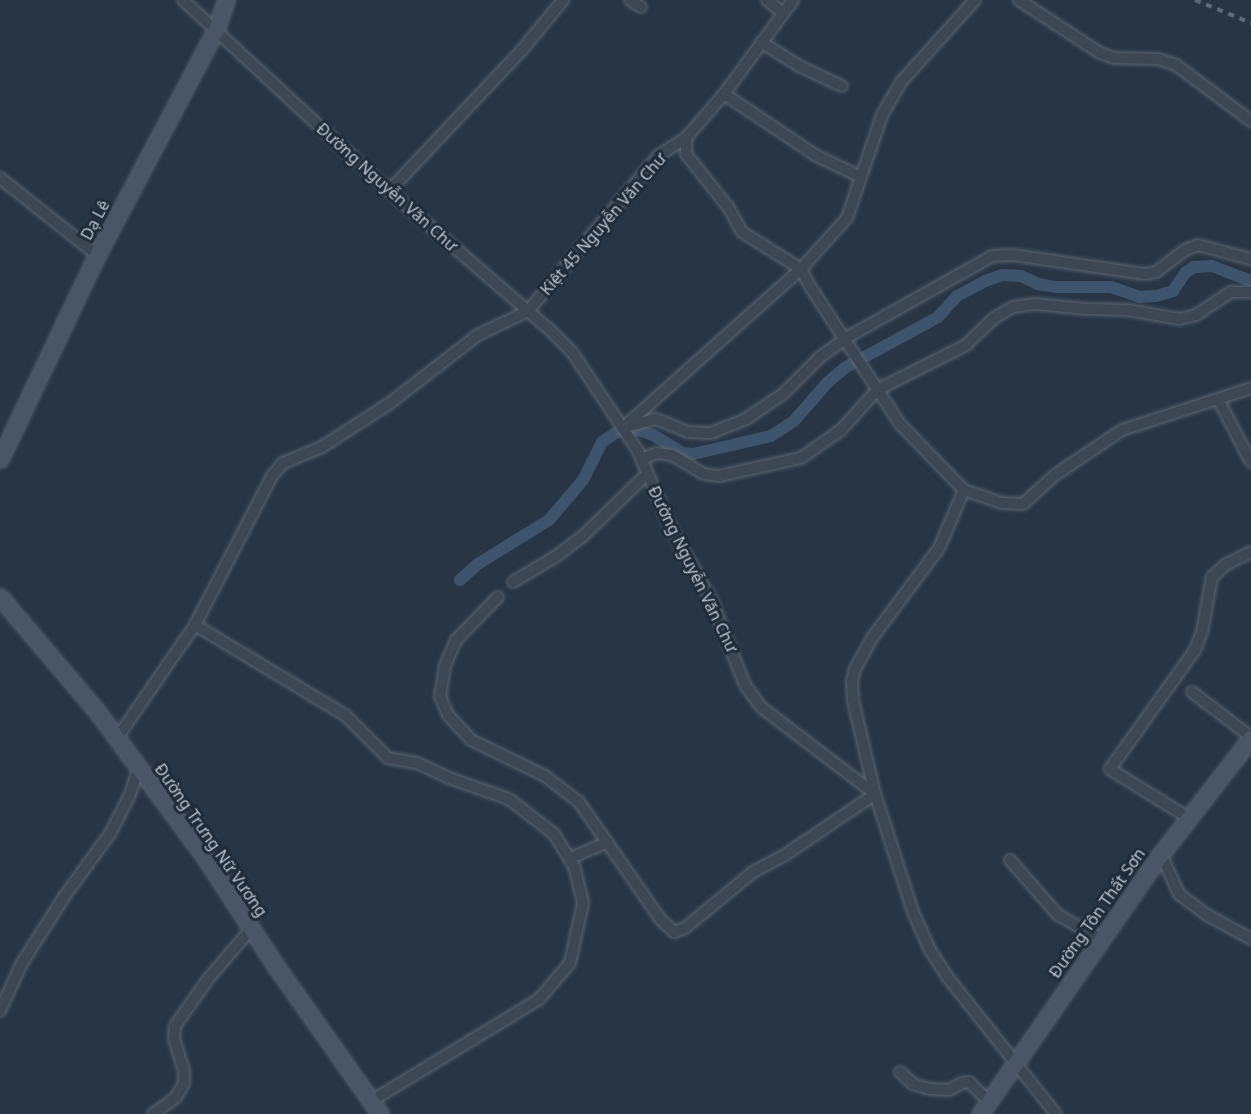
<!DOCTYPE html>
<meta charset="utf-8">
<style>
body{margin:0}
#map{position:relative;width:1251px;height:1114px;overflow:hidden;background:#283544;font-family:"Noto Sans",sans-serif}
div>[style]{position:absolute}
[style*='--x']{left:calc(var(--x)*1px);top:calc(var(--y)*1px);width:calc(var(--w)*1px);rotate:calc(var(--a)*1deg)}
.canal>*{height:12px;margin:-6px;padding:0 6px;transform-origin:6px;border-radius:6px;background:#3e546d}
.roads{filter:drop-shadow(0 0 2px #5b6571) drop-shadow(0 0 2px #5b6571)}
.street>*{height:10px;margin:-5px;padding:0 5px;transform-origin:5px;border-radius:5px;background:#3c4753}
.secondary>*{height:15px;margin:-7.5px;padding:0 7.5px;transform-origin:7.5px;border-radius:7.5px;background:#4a5666}
.rail>*{height:4px;margin-top:-2px;transform-origin:0;background:repeating-linear-gradient(90deg,#5e6b7a 0 6px,transparent 0 12px)}
span{translate:-50% -50%;white-space:nowrap;text-align:center;line-height:1.15;-webkit-text-stroke:6px #202c39;paint-order:stroke}
.street-label{font-size:16px;color:#bac2cd}
</style>
<div id="map">
<div class="canal">
<div style="--x:460;--y:580;--w:24;--a:-42"></div>
<div style="--x:478;--y:564;--w:84;--a:-31.8"></div>
<div style="--x:549;--y:520;--w:52;--a:-49.6"></div>
<div style="--x:583;--y:480;--w:42;--a:-63.4"></div>
<div style="--x:602;--y:442;--w:18;--a:-34"></div>
<div style="--x:617;--y:432;--w:22;--a:-5"></div>
<div style="--x:639;--y:430;--w:15;--a:20"></div>
<div style="--x:653;--y:435;--w:35;--a:31"></div>
<div style="--x:683;--y:453;--w:10;--a:6"></div>
<div style="--x:693;--y:454;--w:80;--a:-13"></div>
<div style="--x:771;--y:436;--w:27;--a:-33"></div>
<div style="--x:794;--y:421;--w:52;--a:-48.9"></div>
<div style="--x:828;--y:382;--w:23;--a:-40"></div>
<div style="--x:846;--y:367;--w:105;--a:-28.5"></div>
<div style="--x:938;--y:317;--w:28;--a:-48"></div>
<div style="--x:957;--y:296;--w:32;--a:-28"></div>
<div style="--x:985;--y:281;--w:18;--a:-19"></div>
<div style="--x:1002;--y:275;--w:19;--a:3"></div>
<div style="--x:1021;--y:276;--w:19;--a:25"></div>
<div style="--x:1038;--y:284;--w:17;--a:10"></div>
<div style="--x:1055;--y:287;--w:56;--a:0"></div>
<div style="--x:1111;--y:287;--w:31;--a:19"></div>
<div style="--x:1140;--y:297;--w:16;--a:-4"></div>
<div style="--x:1156;--y:296;--w:18;--a:-16"></div>
<div style="--x:1173;--y:291;--w:22;--a:-56"></div>
<div style="--x:1185;--y:273;--w:11;--a:-34"></div>
<div style="--x:1194;--y:267;--w:18;--a:-3"></div>
<div style="--x:1212;--y:266;--w:42;--a:21"></div>
</div>
<div class="roads">
<div class="street">
<div style="--x:183;--y:0;--w:281;--a:42.8"></div>
<div style="--x:389;--y:191;--w:213;--a:40.8"></div>
<div style="--x:550;--y:330;--w:31;--a:45"></div>
<div style="--x:572;--y:352;--w:119;--a:56.3"></div>
<div style="--x:638;--y:451;--w:84;--a:66.8"></div>
<div style="--x:671;--y:528;--w:84;--a:60.7"></div>
<div style="--x:712;--y:601;--w:90;--a:68.6"></div>
<div style="--x:745;--y:685;--w:27;--a:54"></div>
<div style="--x:761;--y:707;--w:143;--a:37.3"></div>
<div style="--x:875;--y:794;--w:124;--a:72.1"></div>
<div style="--x:913;--y:912;--w:42;--a:65.9"></div>
<div style="--x:930;--y:950;--w:35;--a:57"></div>
<div style="--x:949;--y:979;--w:172;--a:51.6"></div>
<div style="--x:630;--y:0;--w:13;--a:32"></div>
<div style="--x:767;--y:0;--w:21;--a:39"></div>
<div style="--x:1019;--y:0;--w:97;--a:33.2"></div>
<div style="--x:1100;--y:53;--w:15;--a:20"></div>
<div style="--x:1114;--y:58;--w:44;--a:1.3"></div>
<div style="--x:1158;--y:59;--w:19;--a:18"></div>
<div style="--x:1176;--y:65;--w:94;--a:36.7"></div>
<div style="--x:761;--y:42;--w:47;--a:32"></div>
<div style="--x:801;--y:67;--w:45;--a:24.9"></div>
<div style="--x:724;--y:94;--w:110;--a:33.8"></div>
<div style="--x:815;--y:155;--w:51;--a:25.6"></div>
<div style="--x:0;--y:178;--w:124;--a:38.4"></div>
<div style="--x:389;--y:191;--w:194;--a:-46.7"></div>
<div style="--x:522;--y:50;--w:65;--a:-50.6"></div>
<div style="--x:1218;--y:399;--w:71;--a:62.4"></div>
<div style="--x:626;--y:425;--w:234;--a:-41.7"></div>
<div style="--x:801;--y:269;--w:69;--a:-48"></div>
<div style="--x:847;--y:218;--w:109;--a:-71.2"></div>
<div style="--x:882;--y:115;--w:39;--a:-60"></div>
<div style="--x:902;--y:81;--w:109;--a:-48"></div>
<div style="--x:622;--y:428;--w:35;--a:-15"></div>
<div style="--x:656;--y:419;--w:35;--a:22"></div>
<div style="--x:689;--y:432;--w:22;--a:3"></div>
<div style="--x:711;--y:433;--w:38;--a:-22"></div>
<div style="--x:746;--y:419;--w:46;--a:-34.4"></div>
<div style="--x:784;--y:393;--w:51;--a:-45"></div>
<div style="--x:820;--y:357;--w:32;--a:-36"></div>
<div style="--x:846;--y:338;--w:167;--a:-29.3"></div>
<div style="--x:992;--y:256;--w:21;--a:-3"></div>
<div style="--x:1013;--y:255;--w:133;--a:8.2"></div>
<div style="--x:1145;--y:274;--w:11;--a:-10"></div>
<div style="--x:1156;--y:272;--w:36;--a:-37"></div>
<div style="--x:1185;--y:250;--w:14;--a:-21"></div>
<div style="--x:1198;--y:245;--w:55;--a:14.8"></div>
<div style="--x:642;--y:459;--w:16;--a:-22"></div>
<div style="--x:657;--y:453;--w:15;--a:8"></div>
<div style="--x:672;--y:455;--w:37;--a:31"></div>
<div style="--x:704;--y:474;--w:15;--a:8"></div>
<div style="--x:719;--y:476;--w:84;--a:-12.4"></div>
<div style="--x:801;--y:458;--w:49;--a:-35"></div>
<div style="--x:841;--y:430;--w:54;--a:-48"></div>
<div style="--x:877;--y:390;--w:100;--a:-26.8"></div>
<div style="--x:966;--y:345;--w:39;--a:-44"></div>
<div style="--x:994;--y:318;--w:22;--a:-30"></div>
<div style="--x:1013;--y:307;--w:22;--a:-8"></div>
<div style="--x:1035;--y:304;--w:51;--a:5.6"></div>
<div style="--x:1086;--y:309;--w:42;--a:1.4"></div>
<div style="--x:1128;--y:310;--w:52;--a:10"></div>
<div style="--x:1179;--y:319;--w:17;--a:-13"></div>
<div style="--x:1196;--y:315;--w:42;--a:-33.3"></div>
<div style="--x:1231;--y:292;--w:20;--a:0"></div>
<div style="--x:964;--y:490;--w:40;--a:18.9"></div>
<div style="--x:1002;--y:503;--w:21;--a:3"></div>
<div style="--x:1023;--y:504;--w:43;--a:-42.2"></div>
<div style="--x:1055;--y:475;--w:81;--a:-33.9"></div>
<div style="--x:1122;--y:430;--w:136;--a:-18"></div>
<div style="--x:513;--y:582;--w:49;--a:-30.8"></div>
<div style="--x:555;--y:557;--w:34;--a:-37"></div>
<div style="--x:582;--y:537;--w:91;--a:-44.1"></div>
<div style="--x:498;--y:597;--w:60;--a:134.3"></div>
<div style="--x:456;--y:640;--w:28;--a:113"></div>
<div style="--x:445;--y:666;--w:30;--a:99"></div>
<div style="--x:440;--y:696;--w:21;--a:67"></div>
<div style="--x:448;--y:715;--w:34;--a:47"></div>
<div style="--x:471;--y:740;--w:82;--a:25.9"></div>
<div style="--x:545;--y:776;--w:43;--a:37.4"></div>
<div style="--x:579;--y:802;--w:144;--a:55.2"></div>
<div style="--x:661;--y:920;--w:18;--a:43"></div>
<div style="--x:674;--y:932;--w:12;--a:-20"></div>
<div style="--x:685;--y:928;--w:88;--a:-39.5"></div>
<div style="--x:753;--y:872;--w:36;--a:-28"></div>
<div style="--x:785;--y:855;--w:109;--a:-34.1"></div>
<div style="--x:875;--y:794;--w:97;--a:-103.2"></div>
<div style="--x:853;--y:700;--w:19;--a:-93"></div>
<div style="--x:852;--y:681;--w:12;--a:-76"></div>
<div style="--x:855;--y:669;--w:35;--a:-61"></div>
<div style="--x:872;--y:638;--w:112;--a:-53.3"></div>
<div style="--x:939;--y:548;--w:63;--a:-66.7"></div>
<div style="--x:964;--y:490;--w:92;--a:-134.1"></div>
<div style="--x:900;--y:424;--w:163;--a:-123.2"></div>
<div style="--x:811;--y:288;--w:21;--a:-118"></div>
<div style="--x:801;--y:269;--w:70;--a:-147.9"></div>
<div style="--x:742;--y:232;--w:29;--a:-119"></div>
<div style="--x:728;--y:207;--w:68;--a:-128.4"></div>
<div style="--x:686;--y:154;--w:16;--a:-90"></div>
<div style="--x:195;--y:625;--w:175;--a:31"></div>
<div style="--x:345;--y:715;--w:61;--a:45"></div>
<div style="--x:388;--y:758;--w:29;--a:10"></div>
<div style="--x:417;--y:763;--w:35;--a:25"></div>
<div style="--x:449;--y:778;--w:64;--a:19.3"></div>
<div style="--x:509;--y:799;--w:57;--a:37.9"></div>
<div style="--x:554;--y:834;--w:38;--a:58"></div>
<div style="--x:574;--y:866;--w:38;--a:76"></div>
<div style="--x:583;--y:903;--w:61;--a:102.2"></div>
<div style="--x:570;--y:963;--w:48;--a:130.7"></div>
<div style="--x:539;--y:999;--w:197;--a:148.7"></div>
<div style="--x:1192;--y:692;--w:74;--a:37.3"></div>
<div style="--x:117;--y:738;--w:137;--a:-55.4"></div>
<div style="--x:195;--y:625;--w:168;--a:-62.7"></div>
<div style="--x:272;--y:476;--w:17;--a:-50"></div>
<div style="--x:283;--y:463;--w:42;--a:-22.3"></div>
<div style="--x:322;--y:447;--w:81;--a:-32.9"></div>
<div style="--x:390;--y:403;--w:111;--a:-37.7"></div>
<div style="--x:478;--y:335;--w:55;--a:-25.6"></div>
<div style="--x:528;--y:311;--w:202;--a:-50"></div>
<div style="--x:658;--y:156;--w:33;--a:-33"></div>
<div style="--x:686;--y:138;--w:58;--a:-49.2"></div>
<div style="--x:724;--y:94;--w:117;--a:-53.7"></div>
<div style="--x:1187;--y:817;--w:91;--a:-148.1"></div>
<div style="--x:1110;--y:769;--w:146;--a:-54.5"></div>
<div style="--x:1195;--y:650;--w:19;--a:-69"></div>
<div style="--x:1202;--y:632;--w:56;--a:-79.7"></div>
<div style="--x:1212;--y:577;--w:18;--a:-43"></div>
<div style="--x:1225;--y:565;--w:29;--a:-27"></div>
<div style="--x:1161;--y:854;--w:44;--a:65.8"></div>
<div style="--x:1179;--y:894;--w:35;--a:37"></div>
<div style="--x:1207;--y:915;--w:50;--a:28.6"></div>
<div style="--x:570;--y:858;--w:41;--a:-22.8"></div>
<div style="--x:1010;--y:860;--w:73;--a:48.9"></div>
<div style="--x:1058;--y:915;--w:49;--a:29.2"></div>
<div style="--x:0;--y:1011;--w:53;--a:-65.4"></div>
<div style="--x:22;--y:963;--w:78;--a:-57.5"></div>
<div style="--x:64;--y:897;--w:80;--a:-54.1"></div>
<div style="--x:111;--y:832;--w:39;--a:-63"></div>
<div style="--x:129;--y:797;--w:31;--a:-71"></div>
<div style="--x:900;--y:1072;--w:18;--a:43"></div>
<div style="--x:913;--y:1084;--w:17;--a:17"></div>
<div style="--x:929;--y:1089;--w:20;--a:3"></div>
<div style="--x:949;--y:1090;--w:15;--a:-28"></div>
<div style="--x:962;--y:1083;--w:7;--a:-8"></div>
<div style="--x:969;--y:1082;--w:28;--a:44"></div>
<div style="--x:153;--y:1114;--w:29;--a:-36"></div>
<div style="--x:176;--y:1097;--w:16;--a:-60"></div>
<div style="--x:184;--y:1083;--w:12;--a:-90"></div>
<div style="--x:184;--y:1071;--w:34;--a:-107"></div>
<div style="--x:174;--y:1038;--w:12;--a:-85"></div>
<div style="--x:175;--y:1026;--w:57;--a:-54.9"></div>
<div style="--x:208;--y:979;--w:66;--a:-49.3"></div>
</div>
<div class="secondary">
<div style="--x:0;--y:459;--w:226;--a:-64.6"></div>
<div style="--x:97;--y:255;--w:255;--a:-62.2"></div>
<div style="--x:216;--y:29;--w:31;--a:-71"></div>
<div style="--x:0;--y:597;--w:148;--a:49.7"></div>
<div style="--x:96;--y:710;--w:182;--a:53.5"></div>
<div style="--x:204;--y:856;--w:130;--a:56.9"></div>
<div style="--x:275;--y:965;--w:182;--a:54.8"></div>
<div style="--x:980;--y:1114;--w:317;--a:-55.2"></div>
<div style="--x:1161;--y:854;--w:147;--a:-52.2"></div>
</div>
</div>
<div class="rail">
<div style="--x:1195;--y:0;--w:61;--a:22.3"></div>
</div>
<div class="street-label">
<span style="left:387px;top:187px;rotate:42deg">Đường Nguyễn Văn Chư</span>
<span style="left:95px;top:220px;rotate:-62deg">Dạ Lê</span>
<span style="left:603px;top:224px;rotate:-49deg">Kiệt 45 Nguyễn Văn Chư</span>
<span style="left:693px;top:569px;rotate:64deg">Đường Nguyễn Văn Chư</span>
<span style="left:211px;top:840px;rotate:55deg">Đường Trưng Nữ Vương</span>
<span style="left:1097px;top:913px;rotate:-55deg">Đường Tôn Thất Sơn</span>
</div>
</div>
